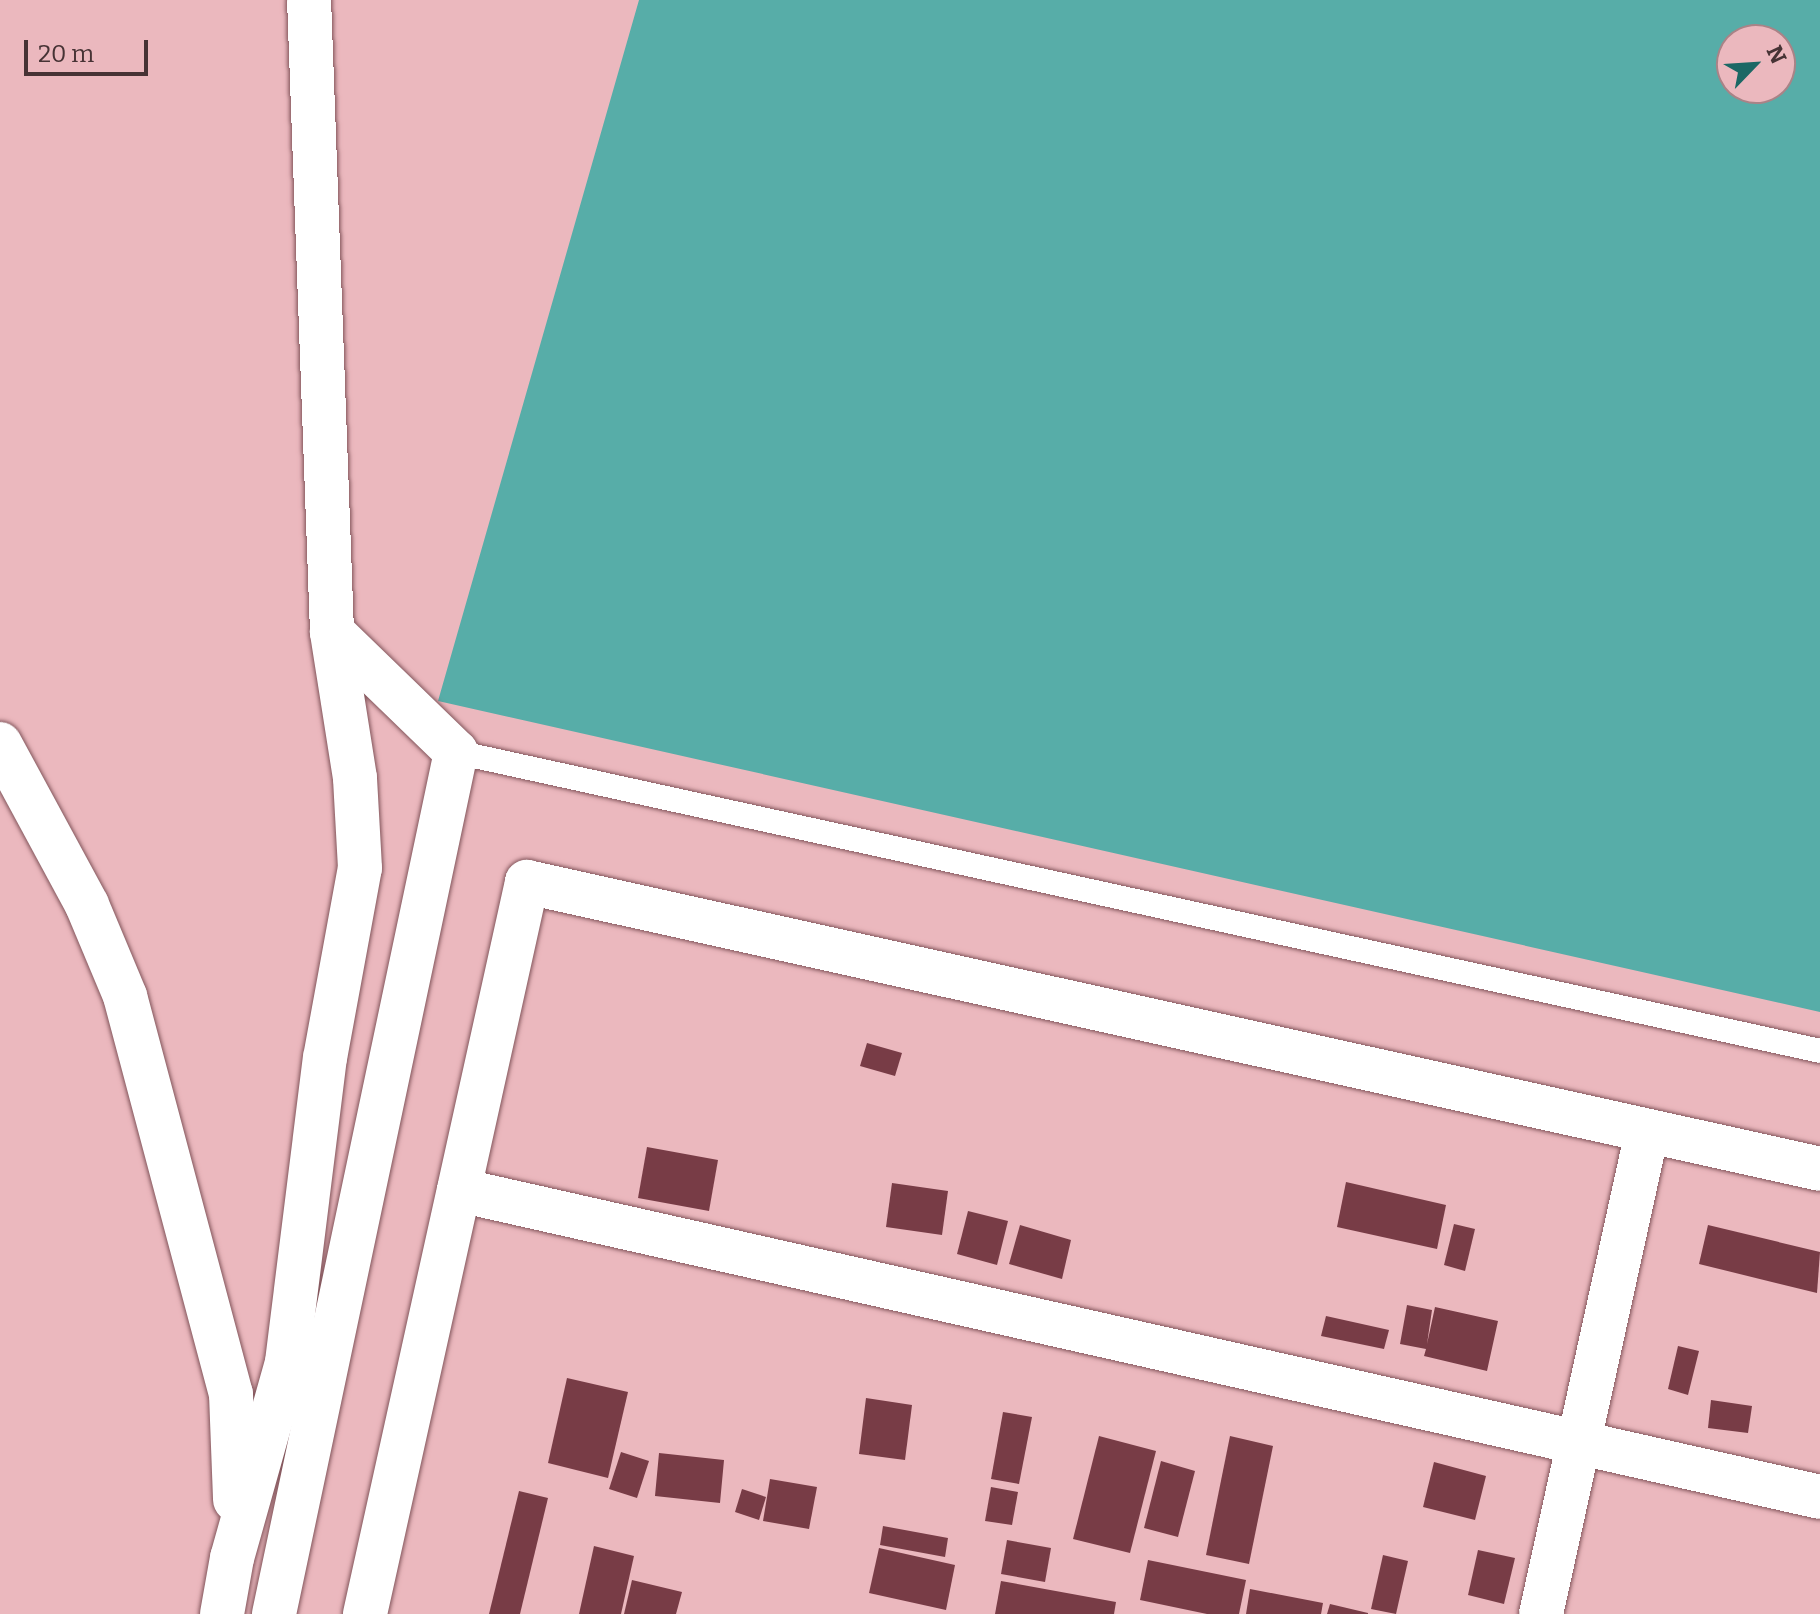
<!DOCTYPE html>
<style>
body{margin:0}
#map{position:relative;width:1820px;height:1614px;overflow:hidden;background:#ebb8be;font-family:Bitter,serif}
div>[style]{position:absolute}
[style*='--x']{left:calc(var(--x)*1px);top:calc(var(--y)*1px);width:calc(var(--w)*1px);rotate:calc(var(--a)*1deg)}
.water>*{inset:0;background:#57ada8}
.building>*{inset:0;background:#783c46}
.roads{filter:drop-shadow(0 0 2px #82555b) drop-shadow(0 0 2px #82555b)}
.service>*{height:24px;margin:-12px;padding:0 12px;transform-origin:12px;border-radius:12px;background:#fff}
.minor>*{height:44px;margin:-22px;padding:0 22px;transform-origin:22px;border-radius:22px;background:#fff}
span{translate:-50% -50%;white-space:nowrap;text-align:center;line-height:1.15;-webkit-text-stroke:8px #ebb8be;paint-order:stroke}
.north{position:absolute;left:1716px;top:24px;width:80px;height:80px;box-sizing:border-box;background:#ebb8be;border:2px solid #a98387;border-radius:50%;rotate:65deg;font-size:22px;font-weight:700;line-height:32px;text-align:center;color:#473335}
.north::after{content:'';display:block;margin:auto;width:28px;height:36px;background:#1b6865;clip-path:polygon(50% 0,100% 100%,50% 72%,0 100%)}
.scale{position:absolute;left:24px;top:40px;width:124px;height:36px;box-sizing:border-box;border:4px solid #473335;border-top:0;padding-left:10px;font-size:24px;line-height:28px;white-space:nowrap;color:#473335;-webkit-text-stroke:6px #ebb8be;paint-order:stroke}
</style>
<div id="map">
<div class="water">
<div style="clip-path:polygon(evenodd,639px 0,1820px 0,1820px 1012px,438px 701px,639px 0,1732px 40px,1780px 40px,1780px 88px,1732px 88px,1732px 40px)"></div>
</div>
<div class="building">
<div style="clip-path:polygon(867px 1043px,902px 1053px,895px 1076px,860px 1066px)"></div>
<div style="clip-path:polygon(647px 1147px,718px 1160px,709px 1211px,638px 1198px)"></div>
<div style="clip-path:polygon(1346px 1182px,1446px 1205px,1437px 1249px,1337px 1227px)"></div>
<div style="clip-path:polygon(892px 1183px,948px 1191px,942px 1235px,886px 1227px)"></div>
<div style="clip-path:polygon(968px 1211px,1008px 1221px,997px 1265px,957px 1254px)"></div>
<div style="clip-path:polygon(1454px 1224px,1475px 1229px,1465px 1271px,1444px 1265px)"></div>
<div style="clip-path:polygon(1020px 1225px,1071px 1240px,1062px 1279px,1009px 1264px)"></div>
<div style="clip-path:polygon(1708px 1225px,1820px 1252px,1817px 1293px,1699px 1264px)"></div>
<div style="clip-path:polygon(1407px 1305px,1432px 1310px,1427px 1344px,1435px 1307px,1498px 1321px,1487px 1371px,1424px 1356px,1426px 1349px,1400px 1344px)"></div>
<div style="clip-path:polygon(1326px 1316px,1389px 1330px,1384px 1349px,1321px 1336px)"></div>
<div style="clip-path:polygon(1678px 1346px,1699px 1351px,1688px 1395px,1668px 1389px)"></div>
<div style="clip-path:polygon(567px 1378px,628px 1392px,608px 1478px,548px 1463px)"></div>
<div style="clip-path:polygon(866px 1398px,912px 1405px,905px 1460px,859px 1454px)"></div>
<div style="clip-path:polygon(1711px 1400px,1752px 1406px,1748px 1433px,1708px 1428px)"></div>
<div style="clip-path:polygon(1003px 1412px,1032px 1417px,1019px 1484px,991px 1479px)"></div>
<div style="clip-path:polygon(1099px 1436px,1156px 1451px,1130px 1553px,1073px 1539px)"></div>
<div style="clip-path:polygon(1230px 1436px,1273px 1446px,1249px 1564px,1206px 1555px)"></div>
<div style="clip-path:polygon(621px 1452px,649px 1461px,637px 1498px,609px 1489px)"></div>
<div style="clip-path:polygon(659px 1453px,724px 1460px,720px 1503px,655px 1496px)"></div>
<div style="clip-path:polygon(1161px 1461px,1195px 1471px,1178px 1537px,1144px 1528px)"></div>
<div style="clip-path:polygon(1434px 1462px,1486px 1476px,1475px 1520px,1423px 1507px)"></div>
<div style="clip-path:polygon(770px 1479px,817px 1487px,809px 1529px,763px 1521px)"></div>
<div style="clip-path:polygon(991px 1487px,1018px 1492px,1012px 1525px,985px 1521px)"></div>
<div style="clip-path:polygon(742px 1489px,766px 1497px,759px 1520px,735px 1512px)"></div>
<div style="clip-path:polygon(519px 1491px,548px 1498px,520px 1614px,489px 1614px)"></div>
<div style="clip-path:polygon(883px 1526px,948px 1538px,945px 1557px,880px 1545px)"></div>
<div style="clip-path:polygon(1007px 1540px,1051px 1548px,1045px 1582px,1001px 1574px)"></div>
<div style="clip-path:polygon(594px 1546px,634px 1556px,621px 1614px,579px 1614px)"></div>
<div style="clip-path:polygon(879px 1548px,955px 1565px,946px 1610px,869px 1593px)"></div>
<div style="clip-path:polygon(1478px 1550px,1515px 1558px,1504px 1604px,1468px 1595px)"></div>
<div style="clip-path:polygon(1383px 1555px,1408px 1561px,1396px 1614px,1371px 1609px)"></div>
<div style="clip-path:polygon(1148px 1560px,1246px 1580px,1239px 1614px,1207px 1614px,1140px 1600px)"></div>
<div style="clip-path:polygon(632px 1580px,682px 1592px,676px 1614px,624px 1614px)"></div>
<div style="clip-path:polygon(1001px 1581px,1116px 1602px,1114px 1614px,995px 1614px)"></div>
<div style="clip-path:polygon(1250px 1589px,1323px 1603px,1321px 1614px,1246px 1614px)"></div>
<div style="clip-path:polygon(1330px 1604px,1368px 1613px,1368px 1614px,1327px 1614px)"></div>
</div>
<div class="roads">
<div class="service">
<div style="--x:456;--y:752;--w:1396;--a:12.36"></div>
</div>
<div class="minor">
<div style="--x:0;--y:744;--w:183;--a:61.6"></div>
<div style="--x:87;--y:905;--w:99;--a:67.3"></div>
<div style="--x:125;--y:996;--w:412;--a:75.1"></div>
<div style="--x:231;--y:1394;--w:106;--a:87.8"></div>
<div style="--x:459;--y:1190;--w:1395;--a:12.71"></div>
<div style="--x:222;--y:1614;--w:57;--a:-79.9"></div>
<div style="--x:232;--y:1558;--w:204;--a:-74.3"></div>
<div style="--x:287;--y:1362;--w:306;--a:-82.9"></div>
<div style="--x:325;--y:1058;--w:193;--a:-79.6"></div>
<div style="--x:360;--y:868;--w:90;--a:-93.2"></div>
<div style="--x:355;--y:778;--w:148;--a:-99"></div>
<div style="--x:274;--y:1614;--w:881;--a:-78.08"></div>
<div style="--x:456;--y:752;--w:173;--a:-135.9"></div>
<div style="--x:332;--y:632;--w:632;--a:-92.08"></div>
<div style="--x:365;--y:1614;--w:750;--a:-77.52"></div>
<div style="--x:527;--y:882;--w:1324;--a:12.51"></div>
<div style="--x:1541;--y:1614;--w:494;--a:-77.6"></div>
</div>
</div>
<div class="north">N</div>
<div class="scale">20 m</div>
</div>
